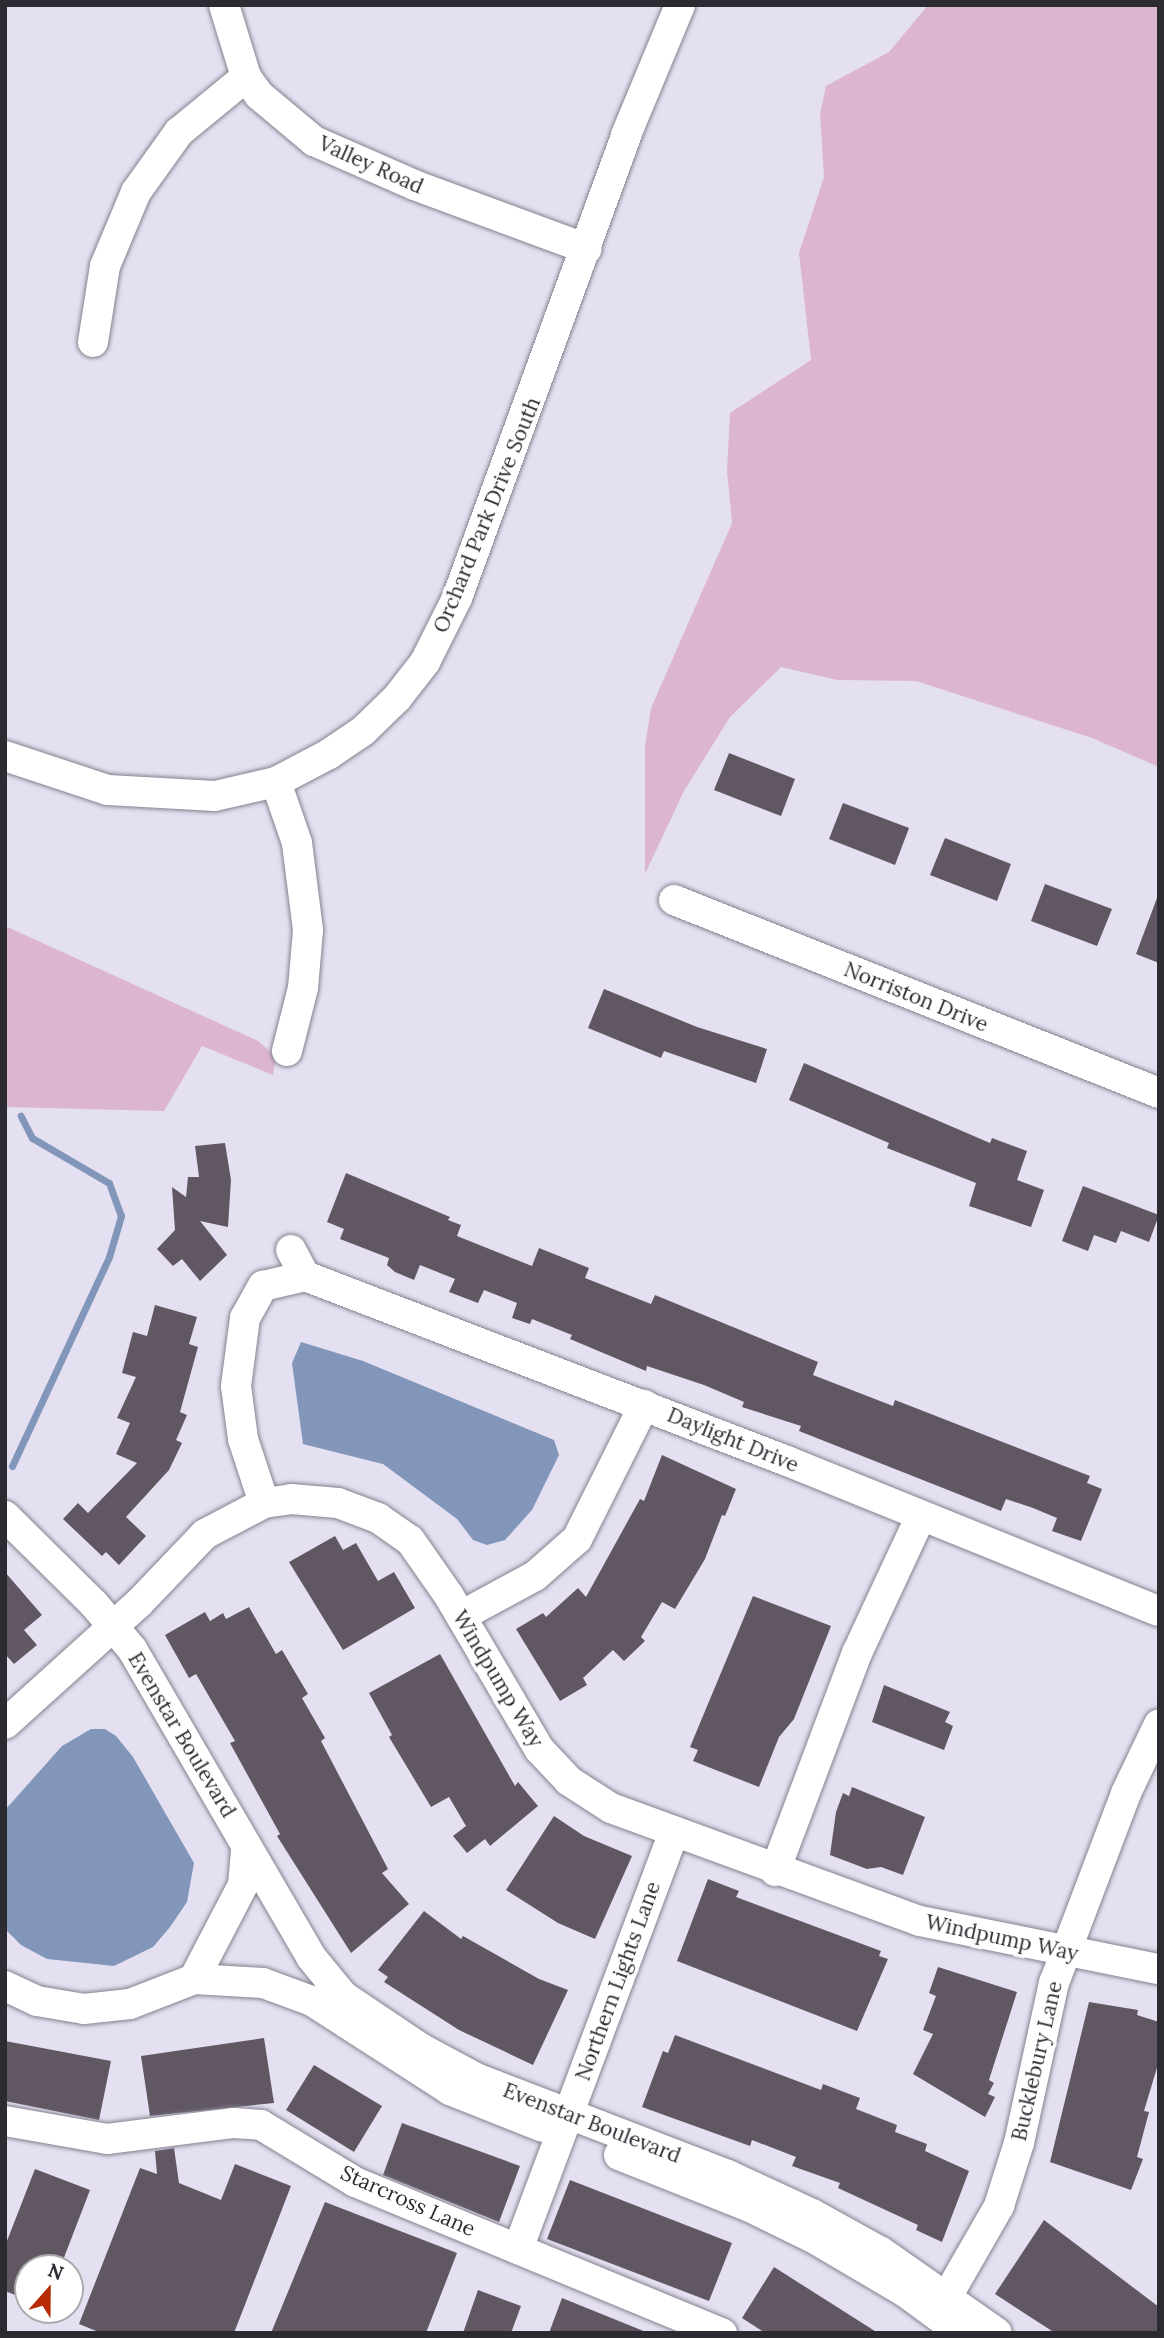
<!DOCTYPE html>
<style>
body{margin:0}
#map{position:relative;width:1164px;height:2338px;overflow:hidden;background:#e5e0f1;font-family:Lora,serif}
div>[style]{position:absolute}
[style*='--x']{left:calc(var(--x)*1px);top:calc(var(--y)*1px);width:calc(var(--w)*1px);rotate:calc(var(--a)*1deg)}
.green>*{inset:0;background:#dcb6d1}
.water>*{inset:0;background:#8196b9}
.stream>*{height:7px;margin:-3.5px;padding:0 3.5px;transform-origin:3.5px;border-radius:3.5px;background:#8196b9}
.building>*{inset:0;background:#605763}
.roads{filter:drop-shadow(0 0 2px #858190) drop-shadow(0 0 2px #858190)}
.minor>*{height:30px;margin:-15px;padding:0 15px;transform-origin:15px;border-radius:15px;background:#fff}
span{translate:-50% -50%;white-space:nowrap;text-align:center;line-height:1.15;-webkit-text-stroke:7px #fff;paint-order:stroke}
.street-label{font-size:21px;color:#2d2b32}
.frame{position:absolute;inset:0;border:7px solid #2d2b32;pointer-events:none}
.north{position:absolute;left:14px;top:2254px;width:70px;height:70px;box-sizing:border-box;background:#fff;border:2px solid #abaaad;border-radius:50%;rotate:21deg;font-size:19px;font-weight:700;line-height:28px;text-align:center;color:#2d2b32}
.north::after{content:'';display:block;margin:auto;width:24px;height:32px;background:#b62b03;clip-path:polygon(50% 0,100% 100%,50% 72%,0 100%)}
</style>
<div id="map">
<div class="green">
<div style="clip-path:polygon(928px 5px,1159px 5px,1159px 767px,1092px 738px,916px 681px,837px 680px,781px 667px,730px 717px,684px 791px,645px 874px,645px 746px,651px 708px,732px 523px,727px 471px,730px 413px,811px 360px,799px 253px,824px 177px,820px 114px,826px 86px,889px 52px)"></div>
<div style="clip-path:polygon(5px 926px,258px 1041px,276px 1057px,273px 1075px,202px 1046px,164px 1111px,5px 1107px)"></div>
</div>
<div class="water">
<div style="clip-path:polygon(301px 1342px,363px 1361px,554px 1440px,559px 1455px,532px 1510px,505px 1540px,487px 1545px,473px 1540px,457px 1519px,383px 1464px,303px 1444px,292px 1363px)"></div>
<div style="clip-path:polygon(91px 1729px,105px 1729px,116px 1736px,133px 1757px,194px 1863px,187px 1902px,170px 1927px,153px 1947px,114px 1966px,47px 1959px,21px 1945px,5px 1929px,5px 1810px,62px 1746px)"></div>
</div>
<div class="stream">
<div style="--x:12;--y:1466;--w:230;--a:-65.1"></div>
<div style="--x:109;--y:1257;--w:43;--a:-73.7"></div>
<div style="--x:121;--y:1216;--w:35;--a:-110"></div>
<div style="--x:109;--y:1183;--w:89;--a:-149.7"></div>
<div style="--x:32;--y:1138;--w:25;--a:-117"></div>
</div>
<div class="building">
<div style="clip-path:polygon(729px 753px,795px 779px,781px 816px,714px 790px)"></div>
<div style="clip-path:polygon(843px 803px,909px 828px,895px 865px,829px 839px)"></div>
<div style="clip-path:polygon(945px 838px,1011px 864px,997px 901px,930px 875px)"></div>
<div style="clip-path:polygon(1045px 884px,1112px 909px,1097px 946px,1031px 921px)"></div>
<div style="clip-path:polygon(1157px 898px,1159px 898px,1159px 963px,1136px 954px)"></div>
<div style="clip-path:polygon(604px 989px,697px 1027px,767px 1049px,756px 1083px,664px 1051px,661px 1058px,588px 1028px)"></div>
<div style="clip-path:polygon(804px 1063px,990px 1143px,992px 1138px,1027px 1151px,1017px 1180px,1044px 1190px,1031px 1227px,969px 1206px,976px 1183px,887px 1148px,889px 1143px,789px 1100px)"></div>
<div style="clip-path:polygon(225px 1143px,231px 1180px,228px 1227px,200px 1221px,227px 1255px,200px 1281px,182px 1259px,173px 1266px,157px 1249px,175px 1230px,172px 1187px,186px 1197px,188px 1177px,199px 1177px,195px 1146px)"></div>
<div style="clip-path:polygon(346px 1173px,450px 1217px,448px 1220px,461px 1225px,457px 1236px,532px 1266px,539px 1248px,589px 1268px,585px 1278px,651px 1304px,655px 1295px,818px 1362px,813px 1375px,893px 1406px,895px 1400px,1090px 1476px,1087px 1483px,1102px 1489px,1081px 1541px,1052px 1531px,1057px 1518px,1033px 1508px,1006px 1499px,1001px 1511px,799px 1431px,801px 1426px,742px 1407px,744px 1402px,704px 1385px,647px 1366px,646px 1371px,570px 1339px,572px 1335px,532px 1319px,530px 1324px,512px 1318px,517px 1303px,484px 1290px,478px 1303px,449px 1292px,455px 1279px,420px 1265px,414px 1280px,395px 1272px,387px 1265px,389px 1258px,340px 1239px,344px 1229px,327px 1222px)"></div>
<div style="clip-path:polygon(1083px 1186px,1159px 1215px,1149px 1242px,1121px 1231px,1116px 1243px,1094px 1235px,1088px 1251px,1062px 1241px)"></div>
<div style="clip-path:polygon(155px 1305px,197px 1317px,189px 1344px,198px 1347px,180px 1412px,187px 1415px,176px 1440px,182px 1443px,169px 1470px,126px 1517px,146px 1536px,119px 1565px,106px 1552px,102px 1556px,63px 1519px,78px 1503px,88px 1513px,137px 1463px,116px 1454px,130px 1423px,117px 1418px,136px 1377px,122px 1373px,133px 1332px,147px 1336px)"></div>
<div style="clip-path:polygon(662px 1455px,736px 1489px,725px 1516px,722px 1515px,705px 1559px,675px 1609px,662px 1602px,641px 1637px,645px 1641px,624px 1661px,613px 1650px,583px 1678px,587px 1685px,560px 1701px,516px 1629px,543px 1613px,546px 1617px,578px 1588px,586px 1597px,640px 1499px,644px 1501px)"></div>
<div style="clip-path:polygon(335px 1536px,343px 1550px,356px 1543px,378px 1581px,394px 1572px,415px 1608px,343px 1650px,289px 1562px)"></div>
<div style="clip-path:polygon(5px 1572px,42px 1615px,24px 1630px,37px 1645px,14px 1664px,5px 1654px)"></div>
<div style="clip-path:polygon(753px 1596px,831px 1626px,794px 1719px,779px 1737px,759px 1787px,693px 1761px,698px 1750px,690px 1747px)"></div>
<div style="clip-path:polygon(249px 1607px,276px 1654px,282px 1650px,308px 1694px,302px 1698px,325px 1738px,321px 1741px,388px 1869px,382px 1873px,409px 1904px,351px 1953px,277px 1836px,280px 1834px,230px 1743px,235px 1741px,196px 1674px,189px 1678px,165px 1635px,205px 1612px,210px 1621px,223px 1613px,226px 1619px)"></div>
<div style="clip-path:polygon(440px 1654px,515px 1786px,518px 1782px,538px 1806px,490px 1846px,485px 1839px,467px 1853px,453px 1836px,466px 1826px,449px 1797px,431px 1807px,389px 1737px,392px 1735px,369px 1693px)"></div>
<div style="clip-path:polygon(884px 1685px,950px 1712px,945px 1722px,953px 1726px,944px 1750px,872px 1722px)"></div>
<div style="clip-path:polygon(852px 1787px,925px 1817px,903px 1875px,881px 1867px,867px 1869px,830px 1855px,836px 1812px,843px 1793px,849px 1796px)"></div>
<div style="clip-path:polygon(554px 1816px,584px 1836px,632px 1856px,595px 1939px,558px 1923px,506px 1890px)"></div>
<div style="clip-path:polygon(708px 1879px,739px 1891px,736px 1897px,881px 1951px,879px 1956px,888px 1959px,857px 2031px,677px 1961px)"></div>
<div style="clip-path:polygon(424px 1911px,461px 1939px,463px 1936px,539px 1979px,568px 1990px,533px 2065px,459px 2030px,384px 1982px,388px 1977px,378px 1970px)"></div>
<div style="clip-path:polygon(938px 1967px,1017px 1992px,989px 2080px,994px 2083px,988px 2094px,995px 2097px,985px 2117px,913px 2074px,933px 2034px,923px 2030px,936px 1996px,929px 1993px)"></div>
<div style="clip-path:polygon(1089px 2002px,1138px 2010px,1137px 2015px,1159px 2022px,1159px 2061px,1144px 2111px,1149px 2112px,1137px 2157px,1143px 2159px,1131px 2190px,1050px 2162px)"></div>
<div style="clip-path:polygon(675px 2035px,821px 2090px,823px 2084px,860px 2098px,856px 2109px,897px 2125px,895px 2132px,927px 2144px,925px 2151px,969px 2171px,942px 2242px,916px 2230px,918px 2225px,838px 2188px,840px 2183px,792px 2166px,796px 2157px,752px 2140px,750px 2146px,642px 2107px,663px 2051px,668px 2053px)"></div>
<div style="clip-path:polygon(264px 2038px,274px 2103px,150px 2116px,141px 2056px)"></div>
<div style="clip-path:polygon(5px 2041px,111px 2061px,99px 2120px,5px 2101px)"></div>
<div style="clip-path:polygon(314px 2065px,382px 2106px,354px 2152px,286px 2110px)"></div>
<div style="clip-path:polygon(402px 2123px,520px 2166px,499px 2222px,383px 2175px)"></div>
<div style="clip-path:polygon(174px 2148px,179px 2183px,221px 2200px,235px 2164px,291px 2186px,234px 2333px,101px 2333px,79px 2324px,140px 2168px,157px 2174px,155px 2151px)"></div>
<div style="clip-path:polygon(35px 2169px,90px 2190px,60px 2268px,28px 2268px,28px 2300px,5px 2291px,5px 2246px)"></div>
<div style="clip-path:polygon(570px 2180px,732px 2243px,709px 2301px,547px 2239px)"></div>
<div style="clip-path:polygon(325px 2202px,457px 2253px,426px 2333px,271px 2333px)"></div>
<div style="clip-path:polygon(1044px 2220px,1159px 2307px,1159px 2333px,1055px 2333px,995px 2294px)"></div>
<div style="clip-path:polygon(774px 2267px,878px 2333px,765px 2333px,742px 2318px)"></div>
<div style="clip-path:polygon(478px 2290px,521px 2306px,511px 2333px,463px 2333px)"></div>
<div style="clip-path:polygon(562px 2298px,646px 2332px,646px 2333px,549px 2333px)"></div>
</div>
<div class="roads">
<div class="minor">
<div style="--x:224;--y:5;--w:75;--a:73"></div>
<div style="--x:246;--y:77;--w:22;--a:54"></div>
<div style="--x:259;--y:95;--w:72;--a:39.9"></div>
<div style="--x:314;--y:141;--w:109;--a:23.7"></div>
<div style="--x:414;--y:185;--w:184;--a:20.3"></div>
<div style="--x:93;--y:342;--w:77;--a:-81"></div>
<div style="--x:105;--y:266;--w:80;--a:-67.3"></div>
<div style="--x:136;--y:192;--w:74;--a:-54.4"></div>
<div style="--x:179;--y:132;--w:87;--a:-39.4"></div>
<div style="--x:5;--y:756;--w:108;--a:18.3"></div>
<div style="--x:108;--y:790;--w:107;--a:3.2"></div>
<div style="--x:215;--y:796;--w:63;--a:-12.9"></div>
<div style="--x:276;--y:782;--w:60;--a:-27.8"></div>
<div style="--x:329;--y:754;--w:41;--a:-34.1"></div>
<div style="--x:363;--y:731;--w:47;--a:-44.1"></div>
<div style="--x:397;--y:698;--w:46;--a:-52.1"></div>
<div style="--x:425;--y:662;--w:72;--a:-63.4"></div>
<div style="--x:457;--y:598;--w:493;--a:-69.9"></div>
<div style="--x:626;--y:135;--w:141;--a:-67.4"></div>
<div style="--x:276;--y:782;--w:65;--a:71"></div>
<div style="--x:297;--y:843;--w:88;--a:82.8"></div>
<div style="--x:308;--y:930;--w:58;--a:94.9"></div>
<div style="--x:303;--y:988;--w:65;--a:104.3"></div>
<div style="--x:674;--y:900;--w:522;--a:21.7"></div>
<div style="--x:291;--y:1250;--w:30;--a:62"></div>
<div style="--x:264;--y:1503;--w:67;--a:-108.2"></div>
<div style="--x:243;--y:1439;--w:53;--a:-97.5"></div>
<div style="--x:236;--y:1386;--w:69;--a:-82.5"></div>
<div style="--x:245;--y:1318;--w:37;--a:-61"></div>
<div style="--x:263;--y:1286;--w:43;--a:-13.4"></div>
<div style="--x:305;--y:1276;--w:516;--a:21"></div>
<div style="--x:787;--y:1461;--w:401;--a:22"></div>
<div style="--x:5;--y:1516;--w:125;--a:44.7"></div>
<div style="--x:94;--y:1604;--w:59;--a:49.8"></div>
<div style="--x:132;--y:1649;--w:356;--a:59.8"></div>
<div style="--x:311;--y:1957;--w:50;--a:50.6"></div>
<div style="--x:343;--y:1996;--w:95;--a:33.9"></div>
<div style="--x:422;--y:2049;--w:64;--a:28.2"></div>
<div style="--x:478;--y:2079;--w:268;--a:21"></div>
<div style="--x:728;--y:2175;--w:93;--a:24.9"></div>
<div style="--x:812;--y:2214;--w:79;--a:28.8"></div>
<div style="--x:881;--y:2252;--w:141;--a:34.9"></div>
<div style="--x:461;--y:1616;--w:84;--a:-28.4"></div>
<div style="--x:535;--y:1576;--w:56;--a:-41.4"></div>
<div style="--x:577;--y:1539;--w:150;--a:-63.4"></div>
<div style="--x:5;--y:1724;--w:181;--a:-42.1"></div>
<div style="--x:139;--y:1603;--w:95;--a:-46.3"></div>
<div style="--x:205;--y:1534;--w:67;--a:-27.7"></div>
<div style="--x:264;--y:1503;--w:27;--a:-8"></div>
<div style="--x:291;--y:1499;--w:47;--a:4.9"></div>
<div style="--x:338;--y:1503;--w:43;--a:20.6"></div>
<div style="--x:378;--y:1518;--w:39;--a:35"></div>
<div style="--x:410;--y:1540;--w:68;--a:55.1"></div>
<div style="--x:449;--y:1596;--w:178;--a:59.5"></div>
<div style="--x:539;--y:1749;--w:44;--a:46.8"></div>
<div style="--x:569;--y:1781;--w:50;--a:32.7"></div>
<div style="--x:611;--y:1808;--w:329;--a:20.1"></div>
<div style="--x:920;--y:1921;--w:244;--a:11.4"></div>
<div style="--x:775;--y:1871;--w:233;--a:-69.4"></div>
<div style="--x:857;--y:1653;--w:151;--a:-65"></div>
<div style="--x:194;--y:1979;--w:106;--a:-62.5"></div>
<div style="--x:243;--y:1885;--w:37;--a:-85"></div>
<div style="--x:5;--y:1986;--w:35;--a:25"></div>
<div style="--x:37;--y:2001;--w:48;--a:9.7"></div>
<div style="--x:84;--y:2009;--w:46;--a:-6.2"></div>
<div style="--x:130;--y:2004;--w:69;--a:-21.3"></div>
<div style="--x:194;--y:1979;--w:69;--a:3.3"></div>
<div style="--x:263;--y:1983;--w:52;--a:20.2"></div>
<div style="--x:312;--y:2001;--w:164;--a:32.8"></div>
<div style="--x:450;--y:2090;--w:100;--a:21.7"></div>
<div style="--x:5;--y:2121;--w:104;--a:10"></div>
<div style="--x:107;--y:2139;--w:128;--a:-7.2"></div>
<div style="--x:234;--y:2123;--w:27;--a:4"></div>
<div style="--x:261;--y:2125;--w:110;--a:31.2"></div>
<div style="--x:355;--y:2182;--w:397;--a:22.4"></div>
<div style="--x:619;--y:2155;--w:141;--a:21.7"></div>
<div style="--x:750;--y:2207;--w:75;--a:26.2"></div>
<div style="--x:817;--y:2240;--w:102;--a:30.6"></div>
<div style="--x:905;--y:2292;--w:69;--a:36.2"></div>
<div style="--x:518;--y:2249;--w:446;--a:-69.5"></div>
<div style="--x:937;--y:2314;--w:125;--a:-60.1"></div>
<div style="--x:999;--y:2206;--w:66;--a:-72.4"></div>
<div style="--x:1019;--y:2143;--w:164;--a:-77.7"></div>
<div style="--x:1054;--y:1983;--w:203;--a:-69.2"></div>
<div style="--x:1126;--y:1793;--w:76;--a:-64.4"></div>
</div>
</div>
<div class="street-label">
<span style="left:371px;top:165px;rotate:24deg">Valley Road</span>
<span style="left:487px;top:515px;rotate:-68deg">Orchard Park Drive South</span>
<span style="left:916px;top:997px;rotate:22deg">Norriston Drive</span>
<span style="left:733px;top:1440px;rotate:22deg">Daylight Drive</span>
<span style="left:498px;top:1679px;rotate:59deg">Windpump Way</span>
<span style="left:182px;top:1735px;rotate:59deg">Evenstar Boulevard</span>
<span style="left:1002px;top:1938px;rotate:12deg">Windpump Way</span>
<span style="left:618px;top:1981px;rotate:-70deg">Northern Lights Lane</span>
<span style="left:1037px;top:2061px;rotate:-77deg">Bucklebury Lane</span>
<span style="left:592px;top:2123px;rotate:21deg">Evenstar Boulevard</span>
<span style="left:408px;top:2201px;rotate:24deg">Starcross Lane</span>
</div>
<div class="frame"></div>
<div class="north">N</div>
</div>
